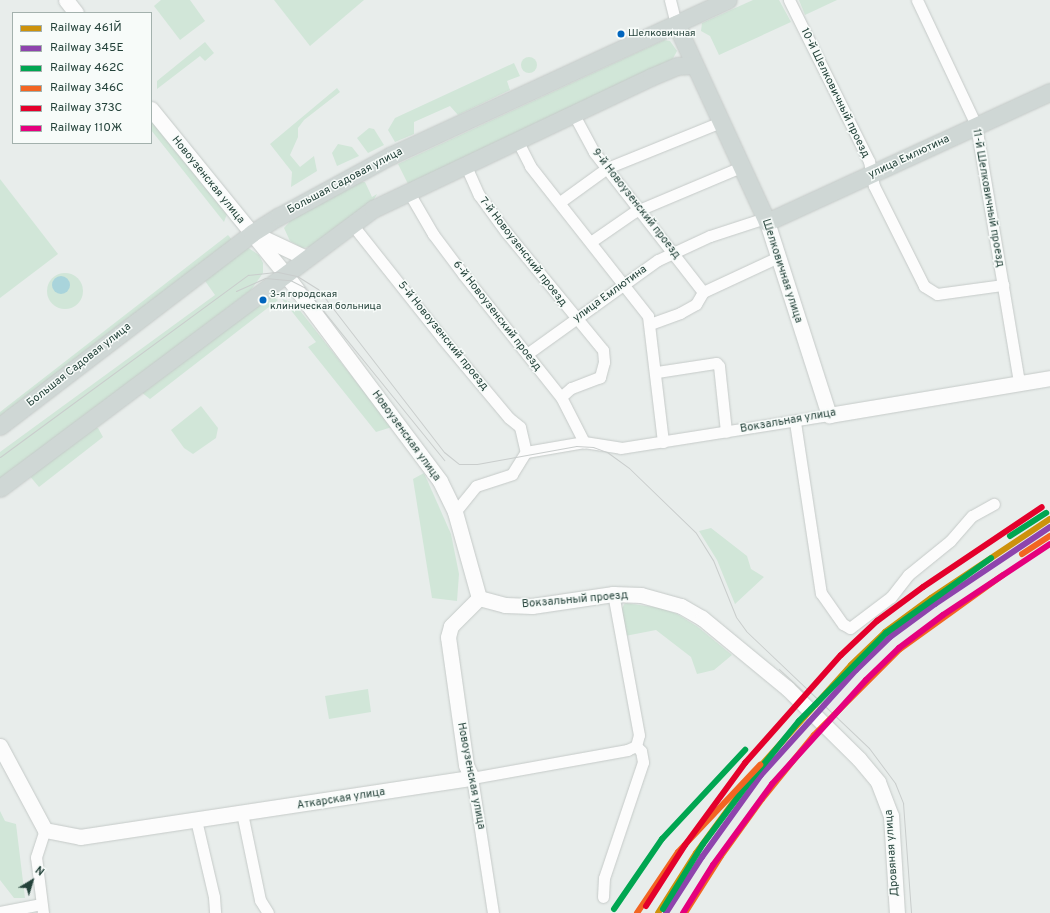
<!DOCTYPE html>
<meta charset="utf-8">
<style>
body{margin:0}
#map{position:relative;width:1050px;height:913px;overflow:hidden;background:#e8edeb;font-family:Overpass,sans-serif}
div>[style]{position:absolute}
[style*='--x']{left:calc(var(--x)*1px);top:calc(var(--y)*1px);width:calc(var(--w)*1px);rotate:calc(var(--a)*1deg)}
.green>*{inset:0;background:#d1e6d8}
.round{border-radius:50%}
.water>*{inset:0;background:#a9d4db}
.roads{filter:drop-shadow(0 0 1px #c5cac8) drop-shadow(0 0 1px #c5cac8)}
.street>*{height:11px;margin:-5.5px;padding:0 5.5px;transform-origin:5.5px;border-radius:5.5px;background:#fcfcfc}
.secondary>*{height:15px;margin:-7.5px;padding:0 7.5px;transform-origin:7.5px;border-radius:7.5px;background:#fcfcfc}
.primary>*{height:17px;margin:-8.5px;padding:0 8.5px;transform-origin:8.5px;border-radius:8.5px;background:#cfd7d5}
.tram>*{height:1px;margin:-0.5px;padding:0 0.5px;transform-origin:0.5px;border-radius:0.5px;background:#c9cdcc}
.rail-1>*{height:6px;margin:-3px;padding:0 3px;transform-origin:3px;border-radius:3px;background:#cd920c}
.rail-2>*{height:6px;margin:-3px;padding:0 3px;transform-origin:3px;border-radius:3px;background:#8e44ad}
.rail-3>*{height:6px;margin:-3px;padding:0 3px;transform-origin:3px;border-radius:3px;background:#00a651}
.rail-4>*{height:6px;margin:-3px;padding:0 3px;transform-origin:3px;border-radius:3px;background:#f26522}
.rail-5>*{height:6px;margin:-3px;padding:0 3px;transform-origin:3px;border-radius:3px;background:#e4002b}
.rail-6>*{height:6px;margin:-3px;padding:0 3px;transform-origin:3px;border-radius:3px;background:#e5007d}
.dots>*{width:11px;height:11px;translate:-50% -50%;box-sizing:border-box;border:2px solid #f7fbf9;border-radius:50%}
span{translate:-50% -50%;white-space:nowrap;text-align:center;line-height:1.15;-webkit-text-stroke:3px #f7fbf9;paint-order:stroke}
.bus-label{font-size:10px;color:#24423a}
.left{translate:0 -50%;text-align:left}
.street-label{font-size:11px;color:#24423a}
.legend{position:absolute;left:12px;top:12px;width:140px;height:132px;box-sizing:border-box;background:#f7fbf9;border:1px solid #a3b1ad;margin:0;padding:5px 7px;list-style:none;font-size:12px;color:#24423a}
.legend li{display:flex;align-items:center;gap:8px;height:20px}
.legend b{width:20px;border:1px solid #a3b1ad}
.north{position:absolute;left:12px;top:861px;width:40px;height:40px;-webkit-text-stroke:3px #f7fbf9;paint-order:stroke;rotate:38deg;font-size:11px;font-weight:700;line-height:16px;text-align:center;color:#24423a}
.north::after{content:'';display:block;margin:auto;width:14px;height:18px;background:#24423a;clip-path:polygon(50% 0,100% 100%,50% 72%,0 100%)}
</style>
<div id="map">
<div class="green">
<div style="clip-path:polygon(161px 0,190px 0,205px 21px,180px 40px,154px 6px)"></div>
<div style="clip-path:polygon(274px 0,364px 0,310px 46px)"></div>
<div style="clip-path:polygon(753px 0,779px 0,791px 22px,719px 55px,710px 36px,701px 31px,702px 23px)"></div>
<div style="clip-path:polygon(799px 0,837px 0,805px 15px)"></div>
<div style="clip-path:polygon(664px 40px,670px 41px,677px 51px,671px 62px,408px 184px,398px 164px)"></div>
<div style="clip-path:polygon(205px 42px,214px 53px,205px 61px,200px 56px,157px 89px,157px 81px)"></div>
<div class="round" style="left:521px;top:57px;width:16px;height:16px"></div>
<div style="clip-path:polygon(514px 63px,520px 76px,507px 81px,510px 90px,458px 115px,450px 106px,414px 122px,414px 134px,395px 142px,388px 130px,395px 118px)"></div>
<div style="clip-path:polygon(337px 88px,340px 92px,304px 120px,298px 128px,298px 137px,290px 155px,300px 167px,314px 156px,317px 171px,291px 187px,292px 172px,270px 144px)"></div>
<div style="clip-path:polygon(151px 117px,227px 214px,224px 222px,151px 130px)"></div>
<div style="clip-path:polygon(369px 128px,374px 129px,384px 145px,368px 153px,357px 138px)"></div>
<div style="clip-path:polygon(338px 144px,352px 147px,359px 156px,337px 166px,332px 153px)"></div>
<div style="clip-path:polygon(0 179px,58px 254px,0 298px)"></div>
<div style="clip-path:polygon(359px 182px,365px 182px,372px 197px,377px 194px,372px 203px,311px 247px,302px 248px,290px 241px,284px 228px,291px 220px)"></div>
<div style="clip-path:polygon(228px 235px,233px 241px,0 422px,0 412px)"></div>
<div style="clip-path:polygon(247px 247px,259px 255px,263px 263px,263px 273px,251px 290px,0 481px,0 452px,215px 295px,203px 278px)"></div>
<div class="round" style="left:47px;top:273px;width:36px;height:36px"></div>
<div style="clip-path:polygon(268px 294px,278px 300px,150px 399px,141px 392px)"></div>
<div style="clip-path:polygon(282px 299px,294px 303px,392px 427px,376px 432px,308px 347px,316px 342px)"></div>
<div style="clip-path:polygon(201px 406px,218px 428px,216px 438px,193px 454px,184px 448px,171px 430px)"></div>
<div style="clip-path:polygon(91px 426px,98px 428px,103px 437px,39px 487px,28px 474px)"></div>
<div style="clip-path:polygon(424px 473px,451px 534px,459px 574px,457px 601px,432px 598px,413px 479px)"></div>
<div style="clip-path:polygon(711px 528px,747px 556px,751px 569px,764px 577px,735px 604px,717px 560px,699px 531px)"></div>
<div style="clip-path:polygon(625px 603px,661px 608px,677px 614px,698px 627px,732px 655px,714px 670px,697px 674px,691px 657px,656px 630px,625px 636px,621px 610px)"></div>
<div style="clip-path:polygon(368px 689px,371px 712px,329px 719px,325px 696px)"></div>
<div style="clip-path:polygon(0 811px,5px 821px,16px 824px,25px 898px,14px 898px,0 880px)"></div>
</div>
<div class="water">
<div class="round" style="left:52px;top:276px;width:18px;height:18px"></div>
</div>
<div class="roads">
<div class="street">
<div style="--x:670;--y:0;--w:25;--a:76"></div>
<div style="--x:789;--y:0;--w:180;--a:63.6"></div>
<div style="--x:869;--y:161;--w:25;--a:79"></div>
<div style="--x:874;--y:186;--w:112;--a:63.4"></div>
<div style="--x:924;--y:286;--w:15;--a:32"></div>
<div style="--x:937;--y:294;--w:67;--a:-7.8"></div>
<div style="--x:917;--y:0;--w:138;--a:64.7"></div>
<div style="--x:976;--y:125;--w:262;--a:80.5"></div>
<div style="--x:573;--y:113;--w:44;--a:61.7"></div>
<div style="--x:594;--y:152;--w:177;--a:52.1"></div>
<div style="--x:517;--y:140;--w:29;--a:63"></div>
<div style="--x:530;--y:166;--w:191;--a:51.8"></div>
<div style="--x:648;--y:316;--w:127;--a:83.2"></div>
<div style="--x:465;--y:164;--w:34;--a:66"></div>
<div style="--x:479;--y:195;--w:46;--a:53.9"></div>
<div style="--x:506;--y:232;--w:153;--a:50.6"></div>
<div style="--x:603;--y:350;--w:12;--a:85"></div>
<div style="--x:604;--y:362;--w:16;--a:105"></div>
<div style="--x:600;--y:377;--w:31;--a:159"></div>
<div style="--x:571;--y:388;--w:13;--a:138"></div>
<div style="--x:408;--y:191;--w:50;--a:59.8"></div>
<div style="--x:433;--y:234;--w:50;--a:53.1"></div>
<div style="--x:463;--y:274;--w:157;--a:51.5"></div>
<div style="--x:561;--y:397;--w:51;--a:62.9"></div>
<div style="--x:560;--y:202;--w:58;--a:-35.9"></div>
<div style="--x:607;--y:168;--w:123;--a:-22"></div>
<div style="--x:351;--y:223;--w:147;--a:51.6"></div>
<div style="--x:442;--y:338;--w:104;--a:50.1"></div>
<div style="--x:509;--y:418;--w:14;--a:39"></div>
<div style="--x:520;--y:427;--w:26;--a:77"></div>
<div style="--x:592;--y:241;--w:51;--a:-34.6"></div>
<div style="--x:634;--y:212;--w:116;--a:-22.8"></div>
<div style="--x:650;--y:324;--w:32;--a:-20"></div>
<div style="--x:680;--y:313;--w:18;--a:-29"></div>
<div style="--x:696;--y:304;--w:14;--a:-60"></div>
<div style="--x:703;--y:292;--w:83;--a:-25"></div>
<div style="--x:527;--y:354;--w:161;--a:-35.7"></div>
<div style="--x:658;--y:260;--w:57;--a:-24.8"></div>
<div style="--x:710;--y:236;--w:58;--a:-18.1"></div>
<div style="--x:657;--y:372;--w:60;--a:-8.7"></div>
<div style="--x:716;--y:363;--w:4;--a:45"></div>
<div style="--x:719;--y:366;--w:66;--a:83.9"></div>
<div style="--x:795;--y:422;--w:173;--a:81.4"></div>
<div style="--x:821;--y:593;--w:38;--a:55"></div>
<div style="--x:843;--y:624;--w:8;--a:30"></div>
<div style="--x:850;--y:628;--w:51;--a:-37.1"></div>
<div style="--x:891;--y:597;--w:28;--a:-52"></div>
<div style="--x:908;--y:575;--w:54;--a:-39"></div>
<div style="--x:950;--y:541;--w:33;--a:-49"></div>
<div style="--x:972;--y:516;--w:25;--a:-29"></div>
<div style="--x:526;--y:452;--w:59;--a:-9.8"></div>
<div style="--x:584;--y:442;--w:37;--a:9"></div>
<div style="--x:621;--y:448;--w:211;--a:-9"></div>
<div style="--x:455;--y:512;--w:33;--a:-51"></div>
<div style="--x:476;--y:486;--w:38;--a:-18"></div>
<div style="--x:512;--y:474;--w:26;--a:-58"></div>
<div style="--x:242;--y:813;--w:89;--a:78.3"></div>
<div style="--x:260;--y:900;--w:15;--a:58"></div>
<div style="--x:196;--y:820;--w:79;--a:76.8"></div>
<div style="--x:214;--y:897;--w:16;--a:86"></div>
<div style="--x:603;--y:897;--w:19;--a:-87"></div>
<div style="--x:604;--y:878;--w:122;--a:-71.4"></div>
<div style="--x:643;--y:762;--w:11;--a:-100"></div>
<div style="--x:641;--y:751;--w:7;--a:-135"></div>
<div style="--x:636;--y:746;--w:11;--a:-75"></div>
<div style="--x:639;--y:735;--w:143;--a:-100.4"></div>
<div style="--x:0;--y:912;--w:42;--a:-11"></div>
<div style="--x:43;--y:913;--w:56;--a:-97.1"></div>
<div style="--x:36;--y:857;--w:28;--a:-72"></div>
<div style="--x:493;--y:913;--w:137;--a:-98.8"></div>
<div style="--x:472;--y:778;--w:158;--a:-10.2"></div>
<div style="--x:627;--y:750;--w:10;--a:-24"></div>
</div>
<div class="secondary">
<div style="--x:66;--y:0;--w:16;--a:52"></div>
<div style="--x:151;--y:109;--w:214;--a:50.9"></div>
<div style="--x:286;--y:275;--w:257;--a:53.2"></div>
<div style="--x:440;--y:481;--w:34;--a:64"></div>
<div style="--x:455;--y:512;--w:89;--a:74.4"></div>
<div style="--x:767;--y:222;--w:203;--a:72.2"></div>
<div style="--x:829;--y:415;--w:224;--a:-9.5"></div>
<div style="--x:255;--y:234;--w:56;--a:25.2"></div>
<div style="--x:479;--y:598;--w:27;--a:15"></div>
<div style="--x:505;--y:605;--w:27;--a:2"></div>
<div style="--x:532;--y:606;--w:82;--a:-8.4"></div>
<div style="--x:613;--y:594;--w:28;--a:2"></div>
<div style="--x:641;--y:595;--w:41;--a:15.4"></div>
<div style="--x:681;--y:606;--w:24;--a:30"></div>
<div style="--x:702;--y:618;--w:110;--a:39.5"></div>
<div style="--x:787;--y:688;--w:101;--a:44.6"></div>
<div style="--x:859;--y:759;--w:30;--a:50"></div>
<div style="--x:878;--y:782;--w:36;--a:69"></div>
<div style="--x:891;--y:816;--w:97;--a:86.5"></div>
<div style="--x:0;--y:746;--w:95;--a:61.8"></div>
<div style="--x:45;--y:830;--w:36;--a:11"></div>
<div style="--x:80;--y:837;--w:396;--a:-8.6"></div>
<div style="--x:472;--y:778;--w:14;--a:-115"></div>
<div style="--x:466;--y:765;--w:129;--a:-98"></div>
<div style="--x:448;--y:637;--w:11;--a:-75"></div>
<div style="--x:451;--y:626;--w:40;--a:-45"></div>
</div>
<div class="primary">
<div style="--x:676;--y:24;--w:218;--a:65.3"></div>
<div style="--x:767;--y:222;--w:311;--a:-24.7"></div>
<div style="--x:0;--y:426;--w:317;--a:-37.4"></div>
<div style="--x:252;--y:233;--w:31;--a:-32"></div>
<div style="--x:278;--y:217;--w:128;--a:-28.6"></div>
<div style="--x:390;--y:156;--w:372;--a:-24.8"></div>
<div style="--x:0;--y:488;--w:466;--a:-36.8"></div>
<div style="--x:373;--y:209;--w:308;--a:-25.4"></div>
<div style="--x:651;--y:77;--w:28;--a:-23"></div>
<div style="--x:677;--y:66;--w:17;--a:-3"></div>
</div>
</div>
<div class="tram">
<div style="--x:236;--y:291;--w:32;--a:-24"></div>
<div style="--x:265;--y:278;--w:25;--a:5"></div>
<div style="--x:290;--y:280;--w:16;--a:27"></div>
<div style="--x:304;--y:287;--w:223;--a:51"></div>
<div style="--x:0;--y:457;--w:308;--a:-36.3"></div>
<div style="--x:248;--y:275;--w:30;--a:-6"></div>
<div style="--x:278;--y:272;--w:19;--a:12"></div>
<div style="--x:297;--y:276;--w:25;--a:32"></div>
<div style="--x:318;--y:289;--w:206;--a:52.3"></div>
<div style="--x:444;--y:452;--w:19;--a:39"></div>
<div style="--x:459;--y:464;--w:18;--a:0"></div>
<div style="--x:477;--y:464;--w:101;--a:-10.3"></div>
<div style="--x:576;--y:446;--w:17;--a:3"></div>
<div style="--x:593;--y:447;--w:15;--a:20"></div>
<div style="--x:607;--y:452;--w:27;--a:36"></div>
<div style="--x:629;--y:468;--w:93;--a:44.1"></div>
<div style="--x:696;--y:533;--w:32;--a:58"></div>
<div style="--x:713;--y:560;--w:61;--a:68"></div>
<div style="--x:736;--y:617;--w:17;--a:54"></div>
<div style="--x:746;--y:631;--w:170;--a:43.6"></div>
<div style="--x:869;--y:748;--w:44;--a:53.4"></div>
<div style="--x:895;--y:783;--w:22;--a:68"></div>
<div style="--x:903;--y:803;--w:110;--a:85.8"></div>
<div style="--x:779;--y:669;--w:38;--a:43"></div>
</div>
<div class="rail-1">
<div style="--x:658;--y:913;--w:71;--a:-57.7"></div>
<div style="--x:696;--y:853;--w:102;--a:-53.8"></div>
<div style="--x:756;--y:771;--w:142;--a:-48.1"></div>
<div style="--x:851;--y:665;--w:47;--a:-44.1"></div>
<div style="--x:885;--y:632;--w:57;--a:-36.5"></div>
<div style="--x:931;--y:598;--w:143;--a:-33.6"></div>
</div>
<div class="rail-2">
<div style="--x:666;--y:913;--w:67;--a:-57.3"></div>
<div style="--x:702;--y:857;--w:101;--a:-54.3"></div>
<div style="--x:761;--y:775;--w:142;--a:-47.9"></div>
<div style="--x:856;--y:670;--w:47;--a:-44.1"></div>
<div style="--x:890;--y:637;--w:56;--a:-36.3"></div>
<div style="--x:935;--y:604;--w:138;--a:-33.8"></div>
</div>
<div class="rail-3">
<div style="--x:1010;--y:536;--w:43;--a:-32.6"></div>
<div style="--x:614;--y:909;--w:85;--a:-55.6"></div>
<div style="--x:662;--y:839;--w:122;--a:-47"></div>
<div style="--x:663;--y:909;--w:76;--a:-58.4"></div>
<div style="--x:703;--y:844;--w:72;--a:-53.4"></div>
<div style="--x:746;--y:786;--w:84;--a:-50.8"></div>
<div style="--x:799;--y:721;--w:124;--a:-45.3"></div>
<div style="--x:886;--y:633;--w:129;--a:-35.5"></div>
</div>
<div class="rail-4">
<div style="--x:1022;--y:554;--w:33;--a:-33"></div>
<div style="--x:637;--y:913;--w:73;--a:-56.1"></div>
<div style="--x:678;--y:852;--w:120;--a:-46.7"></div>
<div style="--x:685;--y:913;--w:67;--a:-57.7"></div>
<div style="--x:721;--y:856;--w:70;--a:-54.3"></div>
<div style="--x:762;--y:799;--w:82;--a:-50.9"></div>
<div style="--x:814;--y:735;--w:122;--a:-45"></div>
<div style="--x:900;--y:649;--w:127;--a:-35.7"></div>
</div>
<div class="rail-5">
<div style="--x:646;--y:906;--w:72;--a:-57.4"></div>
<div style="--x:685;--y:845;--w:102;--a:-53.8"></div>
<div style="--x:745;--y:763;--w:144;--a:-48.4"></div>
<div style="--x:841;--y:655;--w:50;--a:-43.4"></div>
<div style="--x:877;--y:621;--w:57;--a:-36.5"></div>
<div style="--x:923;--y:587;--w:143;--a:-33.9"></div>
</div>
<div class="rail-6">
<div style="--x:683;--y:913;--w:57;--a:-58"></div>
<div style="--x:713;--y:865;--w:100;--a:-53.9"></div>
<div style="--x:772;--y:784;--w:140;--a:-47.9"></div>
<div style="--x:866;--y:680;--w:46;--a:-44.1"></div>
<div style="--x:899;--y:648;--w:55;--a:-36.9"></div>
<div style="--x:943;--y:615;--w:128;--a:-33.6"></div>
</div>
<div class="dots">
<div style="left:621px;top:34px;background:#0065bd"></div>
<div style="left:263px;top:300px;background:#0065bd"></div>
</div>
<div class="bus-label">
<span class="left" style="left:628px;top:34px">Шелковичная</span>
<span class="left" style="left:270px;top:300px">3-я городская<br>клиническая больница</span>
</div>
<div class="street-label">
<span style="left:835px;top:93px;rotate:64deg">10-й Шелковичный проезд</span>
<span style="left:909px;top:157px;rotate:-25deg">улица Емлютина</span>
<span style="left:208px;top:180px;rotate:51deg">Новоузенская улица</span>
<span style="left:345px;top:181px;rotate:-28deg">Большая Садовая улица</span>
<span style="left:988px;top:198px;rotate:80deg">11-й Шелковичный проезд</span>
<span style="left:636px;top:204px;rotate:52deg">9-й Новоузенский проезд</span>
<span style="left:523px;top:252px;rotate:52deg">7-й Новоузенский проезд</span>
<span style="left:782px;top:271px;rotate:72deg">Шелковичная улица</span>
<span style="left:610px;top:294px;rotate:-36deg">улица Емлютина</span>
<span style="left:497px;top:316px;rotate:52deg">6-й Новоузенский проезд</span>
<span style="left:443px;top:336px;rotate:51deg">5-й Новоузенский проезд</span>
<span style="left:79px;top:365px;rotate:-38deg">Большая Садовая улица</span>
<span style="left:788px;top:421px;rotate:-10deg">Вокзальная улица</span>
<span style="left:406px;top:436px;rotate:54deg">Новоузенская улица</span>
<span style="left:575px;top:600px;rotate:-5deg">Вокзальный проезд</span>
<span style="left:471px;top:776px;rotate:79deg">Новоузенская улица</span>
<span style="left:341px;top:799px;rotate:-9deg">Аткарская улица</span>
<span style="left:892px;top:853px;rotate:-94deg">Дровяная улица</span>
</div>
<ul class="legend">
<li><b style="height:5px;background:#cd920c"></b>Railway 461Й</li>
<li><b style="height:5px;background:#8e44ad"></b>Railway 345Е</li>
<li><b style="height:5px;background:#00a651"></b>Railway 462С</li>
<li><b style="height:5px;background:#f26522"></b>Railway 346С</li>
<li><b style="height:5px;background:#e4002b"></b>Railway 373C</li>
<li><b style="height:5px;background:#e5007d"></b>Railway 110Ж</li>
</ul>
<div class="north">N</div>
</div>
